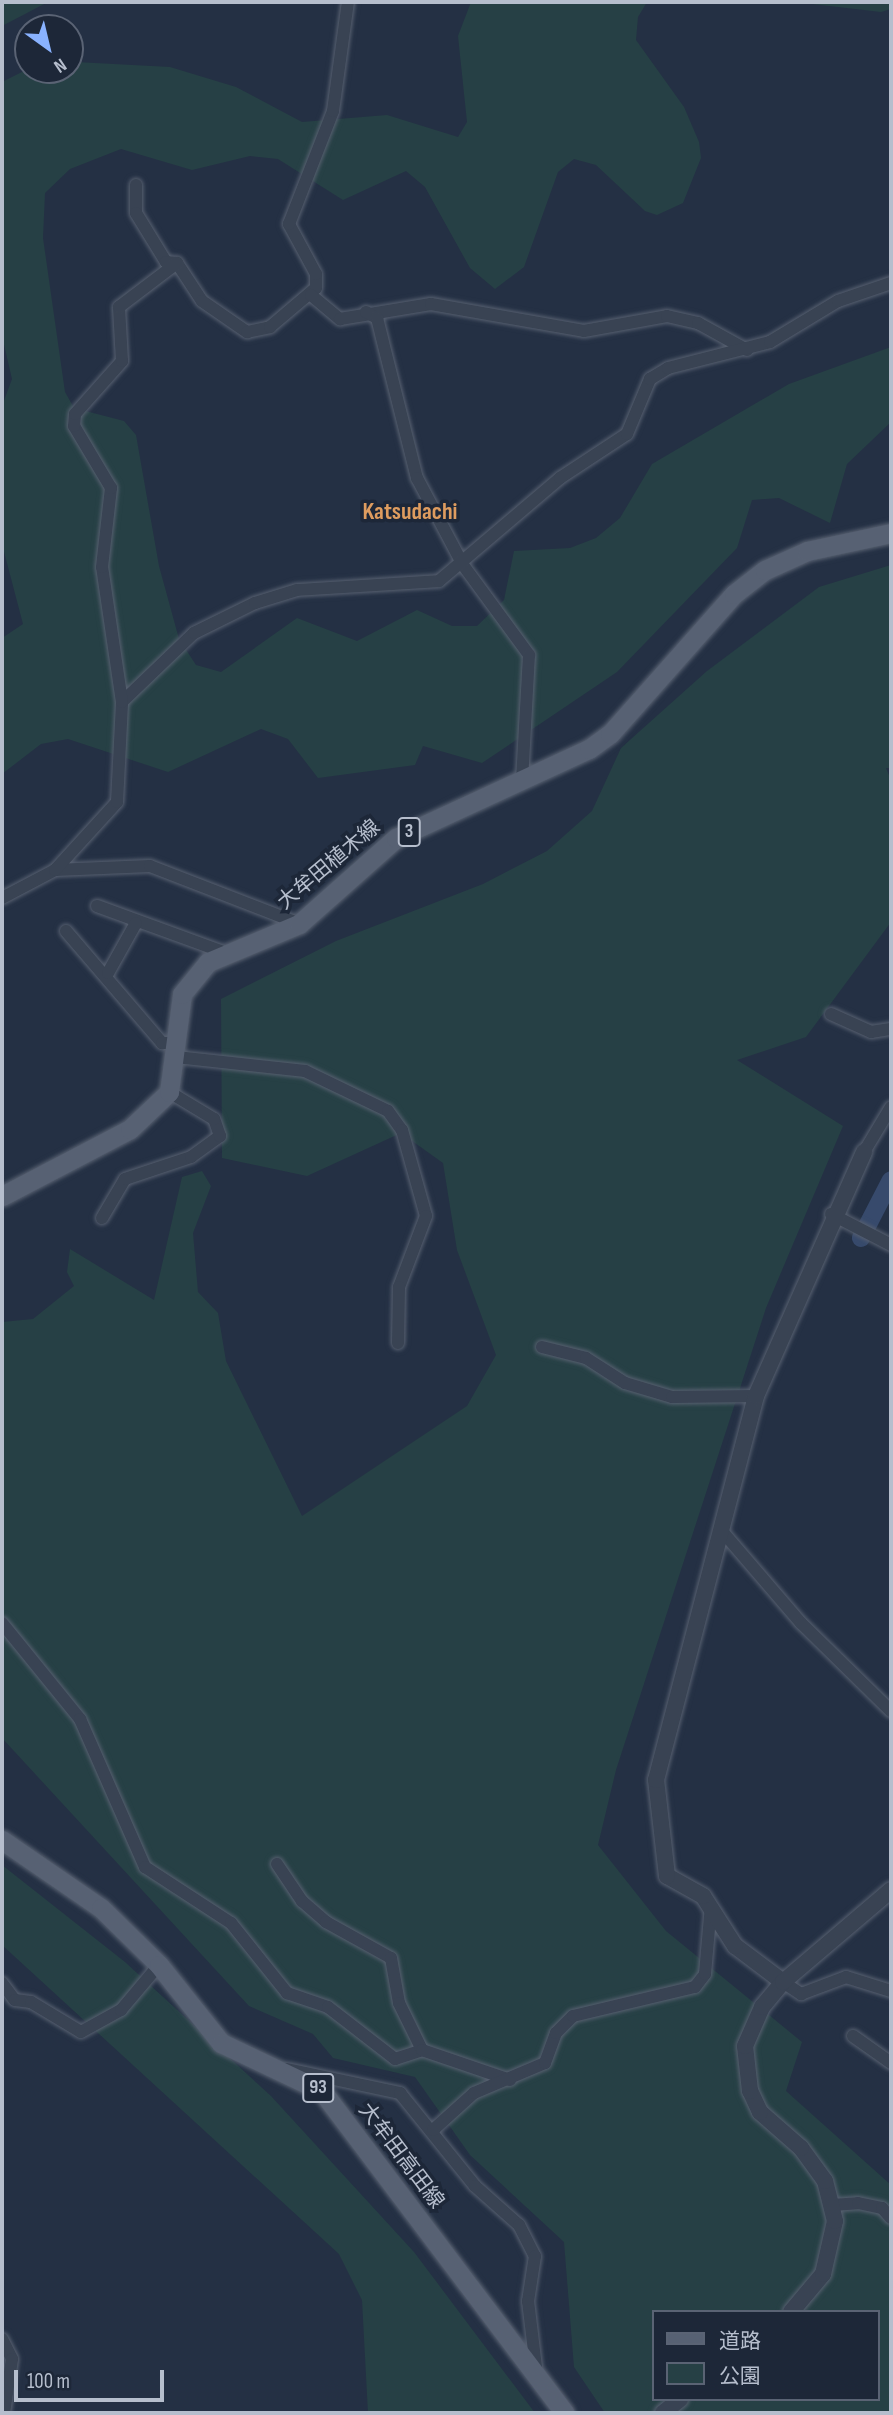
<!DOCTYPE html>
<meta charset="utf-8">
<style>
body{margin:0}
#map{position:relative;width:893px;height:2415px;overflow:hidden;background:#243044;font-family:"Sofia Sans Condensed","Noto Sans JP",sans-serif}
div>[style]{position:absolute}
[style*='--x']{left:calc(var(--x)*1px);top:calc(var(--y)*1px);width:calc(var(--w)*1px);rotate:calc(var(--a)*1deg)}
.green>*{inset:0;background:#264045}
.river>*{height:18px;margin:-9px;padding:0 9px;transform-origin:9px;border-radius:9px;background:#374a6c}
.roads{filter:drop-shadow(0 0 2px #576070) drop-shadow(0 0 2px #576070)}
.minor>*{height:12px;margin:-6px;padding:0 6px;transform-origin:6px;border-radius:6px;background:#394353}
.tertiary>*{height:16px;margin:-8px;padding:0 8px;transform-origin:8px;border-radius:8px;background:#394353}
.primary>*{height:19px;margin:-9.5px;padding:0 9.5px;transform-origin:9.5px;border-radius:9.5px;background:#576173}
span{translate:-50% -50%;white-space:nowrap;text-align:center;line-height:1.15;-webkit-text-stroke:7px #1d2738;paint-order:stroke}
.shield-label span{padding:2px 5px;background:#1d2738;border:2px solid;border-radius:5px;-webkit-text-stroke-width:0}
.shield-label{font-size:19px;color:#b6becd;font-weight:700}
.street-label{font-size:21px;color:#b6becd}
.quarter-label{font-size:24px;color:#de9c5f;font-weight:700}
.frame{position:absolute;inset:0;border:4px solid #b6becd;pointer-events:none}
.legend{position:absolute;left:652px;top:2310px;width:228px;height:91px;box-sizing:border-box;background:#1d2738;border:2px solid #5a6374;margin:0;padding:9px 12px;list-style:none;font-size:21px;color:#b6becd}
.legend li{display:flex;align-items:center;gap:14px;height:35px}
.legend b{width:35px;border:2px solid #5a6374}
.north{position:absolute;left:14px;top:14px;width:70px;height:70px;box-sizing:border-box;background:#1d2738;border:2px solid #5a6374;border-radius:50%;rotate:146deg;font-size:19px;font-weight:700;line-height:28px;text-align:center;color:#b6becd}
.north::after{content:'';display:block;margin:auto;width:24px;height:32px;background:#89b2ff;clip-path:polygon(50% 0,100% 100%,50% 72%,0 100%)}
.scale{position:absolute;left:14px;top:2370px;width:150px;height:32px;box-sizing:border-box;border:4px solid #b6becd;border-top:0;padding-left:9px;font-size:21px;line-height:24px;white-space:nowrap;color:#b6becd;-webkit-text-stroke:5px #1d2738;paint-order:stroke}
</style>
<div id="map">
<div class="green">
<div style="clip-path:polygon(2px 2px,48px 2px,2px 26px)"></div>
<div style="clip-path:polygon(471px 2px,647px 2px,638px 17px,636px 40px,684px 107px,699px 142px,701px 158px,683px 203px,657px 215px,645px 211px,596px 165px,574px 159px,558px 172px,524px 267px,495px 289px,470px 268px,425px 187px,406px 171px,343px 200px,278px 159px,250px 156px,192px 170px,121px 149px,70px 169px,45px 193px,43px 238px,65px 392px,74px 408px,124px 421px,136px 435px,159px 566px,179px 639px,196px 665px,221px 672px,297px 618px,357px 641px,417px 610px,452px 626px,477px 626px,504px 600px,514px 551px,570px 548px,596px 538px,620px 518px,652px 464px,789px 384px,891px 347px,891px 422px,847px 464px,830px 523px,779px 498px,752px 500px,737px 548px,617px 672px,482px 763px,423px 746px,415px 765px,318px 778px,288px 739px,261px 729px,168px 772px,68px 739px,41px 744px,2px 774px,2px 638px,23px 624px,2px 544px,2px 406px,12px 379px,2px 336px,2px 82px,28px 69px,70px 70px,76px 62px,170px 67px,236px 87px,302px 122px,387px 115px,458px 137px,467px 122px,458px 36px)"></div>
<div style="clip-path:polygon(795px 2px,891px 2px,891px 9px,881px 12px)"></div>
<div style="clip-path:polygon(evenodd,891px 565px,891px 768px,886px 768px,891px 780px,891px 922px,806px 1037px,737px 1060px,843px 1126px,766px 1308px,616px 1770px,598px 1845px,666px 1931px,802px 2042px,786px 2091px,891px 2185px,891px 2413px,605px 2413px,574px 2367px,564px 2242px,470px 2155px,415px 2077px,333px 2058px,313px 2034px,249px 2006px,2px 1738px,2px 1322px,33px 1319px,74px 1286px,67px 1272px,70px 1249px,154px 1300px,182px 1177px,202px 1171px,211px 1186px,193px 1233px,198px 1292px,218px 1313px,226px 1361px,302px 1516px,467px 1406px,496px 1355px,457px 1250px,443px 1163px,401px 1133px,307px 1176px,222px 1158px,221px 999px,336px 941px,483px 884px,547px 851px,592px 811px,621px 748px,707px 671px,819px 587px,891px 565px,653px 2312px,877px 2312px,877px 2399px,653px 2399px,653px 2312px)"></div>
<div style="clip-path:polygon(2px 1865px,125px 1962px,271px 2096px,414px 2252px,535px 2413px,368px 2413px,362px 2300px,339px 2254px,2px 1945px)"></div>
</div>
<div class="river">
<div style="--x:861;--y:1238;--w:65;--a:-62.7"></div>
</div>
<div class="roads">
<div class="minor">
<div style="--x:136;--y:185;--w:28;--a:90"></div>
<div style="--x:136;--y:213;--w:57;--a:58.5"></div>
<div style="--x:166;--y:262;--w:11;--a:5"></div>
<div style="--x:177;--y:263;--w:45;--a:56.7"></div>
<div style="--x:202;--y:301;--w:55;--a:34.6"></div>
<div style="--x:247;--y:332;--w:24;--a:-12"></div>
<div style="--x:270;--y:327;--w:60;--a:-40.3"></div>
<div style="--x:316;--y:288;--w:14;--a:-90"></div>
<div style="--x:316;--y:274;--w:57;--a:-118.4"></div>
<div style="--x:289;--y:224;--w:121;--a:-68.7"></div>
<div style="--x:333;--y:111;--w:110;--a:-82.2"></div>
<div style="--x:311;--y:295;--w:38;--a:40"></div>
<div style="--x:340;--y:319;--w:92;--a:-9.4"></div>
<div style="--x:431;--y:304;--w:155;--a:10"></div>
<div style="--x:584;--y:331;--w:84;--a:-10.2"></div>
<div style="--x:667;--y:316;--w:32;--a:13"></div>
<div style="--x:698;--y:323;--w:56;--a:28.9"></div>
<div style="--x:366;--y:312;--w:13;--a:29"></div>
<div style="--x:377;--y:318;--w:165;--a:76"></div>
<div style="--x:417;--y:478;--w:98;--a:62.1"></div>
<div style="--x:463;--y:565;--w:112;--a:53.7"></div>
<div style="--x:529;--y:655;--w:124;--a:93.2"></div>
<div style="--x:122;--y:702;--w:100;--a:-43.8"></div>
<div style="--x:194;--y:633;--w:68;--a:-26.2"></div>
<div style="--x:255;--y:603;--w:44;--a:-17.2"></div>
<div style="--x:297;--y:590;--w:142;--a:-3.6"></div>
<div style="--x:439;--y:581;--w:159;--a:-40.4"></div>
<div style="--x:560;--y:478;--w:80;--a:-33.3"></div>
<div style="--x:627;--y:434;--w:60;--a:-67.3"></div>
<div style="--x:650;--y:379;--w:21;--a:-31"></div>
<div style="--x:668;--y:368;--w:105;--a:-14.3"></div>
<div style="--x:770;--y:342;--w:79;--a:-31.1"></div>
<div style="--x:838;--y:301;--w:56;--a:-18.8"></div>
<div style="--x:55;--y:870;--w:95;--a:-2.4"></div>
<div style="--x:150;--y:866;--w:159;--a:21.1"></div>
<div style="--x:2;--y:898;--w:60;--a:-27.8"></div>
<div style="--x:55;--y:870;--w:92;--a:-47.6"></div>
<div style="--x:117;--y:802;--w:100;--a:-87.1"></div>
<div style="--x:122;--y:702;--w:136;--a:-98.4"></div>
<div style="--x:102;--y:567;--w:80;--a:-83.5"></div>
<div style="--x:111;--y:488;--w:72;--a:-120.8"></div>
<div style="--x:74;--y:426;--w:12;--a:-85"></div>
<div style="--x:75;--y:414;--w:71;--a:-48.4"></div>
<div style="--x:122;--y:361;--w:54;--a:-93.2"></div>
<div style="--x:119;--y:307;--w:73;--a:-37.2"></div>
<div style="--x:97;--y:906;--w:137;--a:20"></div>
<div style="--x:66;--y:931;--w:148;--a:49.4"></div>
<div style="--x:162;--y:1043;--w:14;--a:0"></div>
<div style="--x:108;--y:973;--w:57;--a:-60.8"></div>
<div style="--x:831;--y:1014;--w:44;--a:24.2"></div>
<div style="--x:871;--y:1032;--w:20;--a:-9"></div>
<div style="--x:176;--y:1057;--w:130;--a:6.2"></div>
<div style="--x:305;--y:1071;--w:92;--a:25.7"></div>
<div style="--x:388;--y:1111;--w:24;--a:54"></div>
<div style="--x:402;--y:1130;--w:89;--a:74.4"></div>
<div style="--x:426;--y:1216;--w:76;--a:110.8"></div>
<div style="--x:399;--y:1287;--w:56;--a:91"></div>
<div style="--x:864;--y:1152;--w:52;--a:-59"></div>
<div style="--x:831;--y:1214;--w:68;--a:27.3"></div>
<div style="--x:102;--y:1218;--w:45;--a:-59.5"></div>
<div style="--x:125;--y:1179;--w:70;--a:-18.4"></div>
<div style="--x:191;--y:1157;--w:36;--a:-36"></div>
<div style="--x:220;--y:1136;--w:18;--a:-109"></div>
<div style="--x:214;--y:1119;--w:52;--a:-149"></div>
<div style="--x:542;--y:1347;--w:45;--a:14"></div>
<div style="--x:586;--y:1358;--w:46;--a:32.7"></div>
<div style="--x:625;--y:1383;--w:49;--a:16.6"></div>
<div style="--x:672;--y:1397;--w:84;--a:-0.7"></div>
<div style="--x:721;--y:1530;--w:123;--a:49.3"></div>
<div style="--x:801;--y:1623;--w:126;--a:44.4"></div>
<div style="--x:2;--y:1623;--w:124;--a:50.9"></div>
<div style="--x:80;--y:1719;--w:162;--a:66.3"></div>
<div style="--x:145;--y:1867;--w:103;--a:33.1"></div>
<div style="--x:231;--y:1923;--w:90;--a:51.3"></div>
<div style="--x:287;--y:1993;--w:43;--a:18.9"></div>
<div style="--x:328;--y:2007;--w:85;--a:37.8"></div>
<div style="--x:395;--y:2059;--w:28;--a:-18"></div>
<div style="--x:277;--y:1864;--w:45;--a:56"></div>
<div style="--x:302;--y:1901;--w:32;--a:41"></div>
<div style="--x:326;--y:1922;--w:74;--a:29"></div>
<div style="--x:391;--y:1958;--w:46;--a:79.9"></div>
<div style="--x:399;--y:2003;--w:52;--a:63.9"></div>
<div style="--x:422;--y:2050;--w:93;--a:18.8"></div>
<div style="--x:783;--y:1982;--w:22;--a:34"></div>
<div style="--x:801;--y:1994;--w:48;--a:-20.7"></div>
<div style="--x:846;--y:1977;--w:47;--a:17.3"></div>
<div style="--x:2;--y:1983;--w:21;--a:53"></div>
<div style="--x:15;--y:2000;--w:16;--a:7"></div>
<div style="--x:31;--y:2002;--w:58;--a:31"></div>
<div style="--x:81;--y:2032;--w:46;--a:-28.8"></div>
<div style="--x:121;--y:2010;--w:59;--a:-49.8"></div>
<div style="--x:853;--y:2036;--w:47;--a:35.4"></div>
<div style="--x:287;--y:2069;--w:116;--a:12"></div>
<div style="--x:400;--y:2093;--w:119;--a:51.1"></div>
<div style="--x:475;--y:2186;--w:59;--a:41.6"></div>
<div style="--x:519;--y:2225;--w:35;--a:63"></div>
<div style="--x:535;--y:2256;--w:46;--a:98.8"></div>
<div style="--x:528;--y:2301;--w:75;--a:83.1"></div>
<div style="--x:433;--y:2130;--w:55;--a:-42.1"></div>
<div style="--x:474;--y:2093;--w:77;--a:-22.9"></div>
<div style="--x:545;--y:2063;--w:32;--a:-70"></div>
<div style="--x:556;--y:2033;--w:24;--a:-45"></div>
<div style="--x:573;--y:2016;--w:125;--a:-13.4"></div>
<div style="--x:695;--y:1987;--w:16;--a:-52"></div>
<div style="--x:705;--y:1974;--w:68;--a:-85"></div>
<div style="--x:832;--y:2205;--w:26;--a:-4"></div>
<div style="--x:858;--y:2203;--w:25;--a:12"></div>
<div style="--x:882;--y:2208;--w:13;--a:48"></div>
<div style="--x:2;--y:2339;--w:22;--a:63"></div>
<div style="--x:12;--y:2359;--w:55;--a:98.4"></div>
</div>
<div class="tertiary">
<div style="--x:783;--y:1982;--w:60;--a:-143.1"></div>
<div style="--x:735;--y:1946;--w:59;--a:-122.6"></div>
<div style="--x:703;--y:1896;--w:41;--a:-150.9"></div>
<div style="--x:667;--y:1876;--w:97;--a:-96.5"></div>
<div style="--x:656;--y:1780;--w:397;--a:-75.4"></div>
<div style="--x:756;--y:1396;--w:267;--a:-66.1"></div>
<div style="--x:791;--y:2312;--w:50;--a:-49.9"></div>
<div style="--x:823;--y:2274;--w:54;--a:-77.2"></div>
<div style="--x:835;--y:2221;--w:41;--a:-104"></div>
<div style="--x:825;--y:2181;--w:41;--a:-126"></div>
<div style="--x:801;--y:2148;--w:55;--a:-138.7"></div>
<div style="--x:760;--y:2112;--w:23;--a:-115"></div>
<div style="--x:750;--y:2091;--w:45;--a:-96.3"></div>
<div style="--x:745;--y:2046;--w:43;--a:-66.4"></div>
<div style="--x:762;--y:2007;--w:33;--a:-50"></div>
<div style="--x:783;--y:1982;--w:142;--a:-40.4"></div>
<div style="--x:663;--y:2413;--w:22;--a:-39"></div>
</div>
<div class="primary">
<div style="--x:2;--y:1196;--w:144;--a:-27.6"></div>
<div style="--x:130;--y:1129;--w:54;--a:-43.5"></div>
<div style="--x:169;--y:1092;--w:99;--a:-82.4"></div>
<div style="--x:182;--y:994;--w:41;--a:-50.9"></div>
<div style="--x:208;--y:962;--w:99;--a:-22.7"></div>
<div style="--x:299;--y:924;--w:130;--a:-41.6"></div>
<div style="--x:396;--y:838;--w:213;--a:-24.8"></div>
<div style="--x:589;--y:749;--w:26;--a:-36"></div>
<div style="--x:610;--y:734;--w:187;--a:-48.5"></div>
<div style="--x:734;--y:594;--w:39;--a:-38"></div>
<div style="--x:765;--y:570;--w:46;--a:-24.3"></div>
<div style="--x:807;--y:551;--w:86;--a:-12.1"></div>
<div style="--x:2;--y:1840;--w:120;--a:34.5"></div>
<div style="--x:101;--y:1908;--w:81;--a:44.5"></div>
<div style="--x:159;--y:1965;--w:100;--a:51.5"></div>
<div style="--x:221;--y:2043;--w:112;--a:25.4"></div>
<div style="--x:322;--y:2091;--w:403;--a:53"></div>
</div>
</div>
<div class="shield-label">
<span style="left:409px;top:832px">3</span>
<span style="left:318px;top:2088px">93</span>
</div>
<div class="street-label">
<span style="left:329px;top:865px;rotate:-40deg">大牟田植木線</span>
<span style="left:401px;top:2156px;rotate:53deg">大牟田高田線</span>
</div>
<div class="quarter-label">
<span style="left:410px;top:512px">Katsudachi</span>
</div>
<div class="frame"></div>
<ul class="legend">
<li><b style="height:9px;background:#576173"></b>道路</li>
<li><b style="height:19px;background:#264045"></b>公園</li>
</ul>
<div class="north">N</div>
<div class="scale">100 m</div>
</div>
